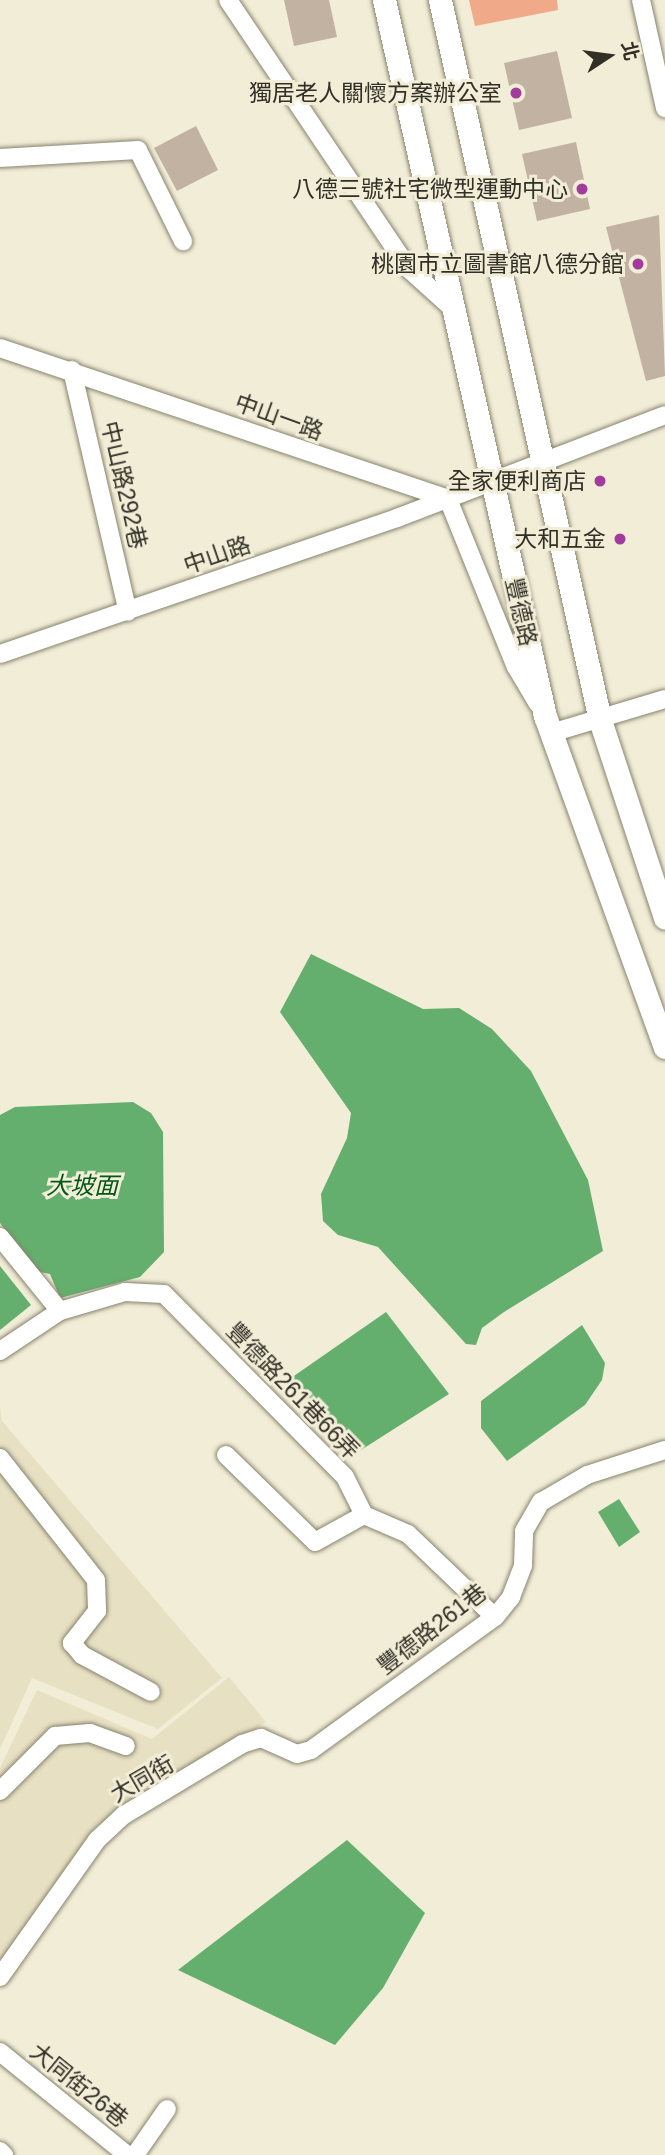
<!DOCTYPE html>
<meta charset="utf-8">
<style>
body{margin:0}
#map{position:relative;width:665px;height:2155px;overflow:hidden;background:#f2edd7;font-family:Arial,"Noto Sans TC",sans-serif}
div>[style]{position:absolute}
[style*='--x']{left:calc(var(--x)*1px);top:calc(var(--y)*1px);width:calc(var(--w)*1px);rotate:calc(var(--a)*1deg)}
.built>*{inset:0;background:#e7e0c3}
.green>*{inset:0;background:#f0a989}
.water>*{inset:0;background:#64af6d}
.building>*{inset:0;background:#c2b2a1}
.roads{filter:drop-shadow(0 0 2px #87836e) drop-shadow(0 0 2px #87836e)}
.minor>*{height:18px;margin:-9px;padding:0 9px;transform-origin:9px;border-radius:9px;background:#fff}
.major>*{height:23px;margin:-11.5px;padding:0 11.5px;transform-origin:11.5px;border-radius:11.5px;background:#fff}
.dots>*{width:19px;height:19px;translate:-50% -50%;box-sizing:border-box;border:4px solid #f2edd7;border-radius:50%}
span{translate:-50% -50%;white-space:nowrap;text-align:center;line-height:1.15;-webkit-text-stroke:6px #f2edd7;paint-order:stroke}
.poi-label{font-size:23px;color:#312f26}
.right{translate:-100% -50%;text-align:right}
.street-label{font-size:23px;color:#312f26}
.water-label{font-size:24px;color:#005819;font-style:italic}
.north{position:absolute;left:574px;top:21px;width:70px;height:70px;-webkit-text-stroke:5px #f2edd7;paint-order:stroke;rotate:77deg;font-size:19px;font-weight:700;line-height:28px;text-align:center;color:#312f26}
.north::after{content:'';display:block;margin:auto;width:24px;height:32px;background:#312f26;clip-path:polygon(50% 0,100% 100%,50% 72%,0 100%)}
</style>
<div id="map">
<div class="built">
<div style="clip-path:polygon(0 1407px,2px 1421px,222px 1678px,158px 1729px,32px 1678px,0 1749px)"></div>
<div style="clip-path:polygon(229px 1677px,266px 1722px,95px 1827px,0 1962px,0 1768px,37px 1690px,152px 1739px)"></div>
</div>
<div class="green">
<div style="clip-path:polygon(469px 0,557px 0,558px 10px,475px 26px)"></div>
</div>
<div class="water">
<div style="clip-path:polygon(311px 954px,423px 1009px,459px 1008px,492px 1029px,531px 1071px,588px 1180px,603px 1251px,504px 1312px,482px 1328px,476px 1345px,466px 1344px,378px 1247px,338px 1235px,323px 1221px,321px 1194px,347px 1138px,351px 1113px,280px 1012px)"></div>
<div style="clip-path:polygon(133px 1102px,151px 1113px,163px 1132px,164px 1252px,140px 1277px,60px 1298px,50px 1274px,35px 1271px,0 1223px,0 1115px,15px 1107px)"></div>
<div style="clip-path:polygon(0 1266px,31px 1305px,0 1330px)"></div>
<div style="clip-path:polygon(386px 1312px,449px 1394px,350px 1457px,291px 1378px)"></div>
<div style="clip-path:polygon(582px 1325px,605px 1363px,602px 1380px,585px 1405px,507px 1461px,481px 1428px,481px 1401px)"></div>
<div style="clip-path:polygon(619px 1499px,640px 1532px,619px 1547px,598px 1512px)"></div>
<div style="clip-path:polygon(347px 1840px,425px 1913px,383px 1988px,335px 2045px,178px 1970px)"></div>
</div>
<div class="building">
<div style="clip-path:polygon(284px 0,329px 0,337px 37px,294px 46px)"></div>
<div style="clip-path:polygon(557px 51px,572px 118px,519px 130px,504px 63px)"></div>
<div style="clip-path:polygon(196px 126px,218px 170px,177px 191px,154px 148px)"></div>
<div style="clip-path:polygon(576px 142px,590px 209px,537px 221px,522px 154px)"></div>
<div style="clip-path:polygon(659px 215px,665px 376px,646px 381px,606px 227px)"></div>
</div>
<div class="roads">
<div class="minor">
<div style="--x:228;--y:0;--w:324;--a:56.1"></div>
<div style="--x:409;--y:269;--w:57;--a:42.1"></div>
<div style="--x:641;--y:0;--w:111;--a:77.5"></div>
<div style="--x:0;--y:158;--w:138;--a:-3.3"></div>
<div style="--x:138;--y:150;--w:102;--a:63.7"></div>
<div style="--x:0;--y:348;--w:473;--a:18.6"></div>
<div style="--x:72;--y:370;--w:248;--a:77"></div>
<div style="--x:448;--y:499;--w:181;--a:68"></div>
<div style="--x:516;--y:667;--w:43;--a:59.3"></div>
<div style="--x:0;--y:654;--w:420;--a:-18.9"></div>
<div style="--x:397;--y:518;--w:287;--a:-21"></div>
<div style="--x:551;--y:733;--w:119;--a:-16.6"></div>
<div style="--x:0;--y:1237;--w:95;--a:51"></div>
<div style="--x:0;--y:1351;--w:72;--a:-33.7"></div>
<div style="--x:60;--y:1311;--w:68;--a:-16.3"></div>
<div style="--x:125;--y:1292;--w:39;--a:3"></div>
<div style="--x:164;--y:1294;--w:257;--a:45.3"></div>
<div style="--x:345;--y:1477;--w:42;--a:63.4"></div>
<div style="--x:364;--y:1515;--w:48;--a:23.4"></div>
<div style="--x:408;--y:1534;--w:120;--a:43.7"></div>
<div style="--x:226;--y:1455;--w:124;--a:44.3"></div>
<div style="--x:315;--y:1542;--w:56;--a:-28.9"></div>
<div style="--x:0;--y:1458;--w:155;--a:51.8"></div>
<div style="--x:96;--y:1580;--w:31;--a:88"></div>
<div style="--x:97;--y:1611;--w:41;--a:128"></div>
<div style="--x:72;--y:1643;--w:16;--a:50"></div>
<div style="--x:82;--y:1655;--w:78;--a:28.2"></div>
<div style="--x:0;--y:1791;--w:78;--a:-45"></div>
<div style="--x:55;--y:1736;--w:35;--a:-5"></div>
<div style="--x:90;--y:1733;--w:38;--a:20"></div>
<div style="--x:0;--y:1977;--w:168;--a:-54.7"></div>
<div style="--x:97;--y:1840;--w:37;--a:-43"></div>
<div style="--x:124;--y:1815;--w:138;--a:-31"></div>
<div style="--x:242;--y:1744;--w:20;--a:-18"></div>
<div style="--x:261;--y:1738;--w:39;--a:24"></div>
<div style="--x:297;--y:1754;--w:15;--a:-16"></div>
<div style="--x:311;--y:1750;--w:227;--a:-35.9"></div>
<div style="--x:495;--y:1617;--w:26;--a:-51"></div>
<div style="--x:511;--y:1597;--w:34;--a:-69"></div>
<div style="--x:523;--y:1565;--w:34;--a:-88"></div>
<div style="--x:524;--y:1531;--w:34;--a:-60"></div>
<div style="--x:541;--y:1502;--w:53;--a:-30.4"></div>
<div style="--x:587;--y:1475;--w:82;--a:-17.8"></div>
<div style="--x:0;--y:2052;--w:164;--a:39"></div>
<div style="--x:0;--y:2151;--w:6;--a:45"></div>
<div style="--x:135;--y:2155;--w:56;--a:-55.2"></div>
</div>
<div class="major">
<div style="--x:384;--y:0;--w:734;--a:77.33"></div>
<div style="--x:545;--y:716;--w:352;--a:70.1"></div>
<div style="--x:440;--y:0;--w:738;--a:77.47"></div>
<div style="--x:600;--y:720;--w:208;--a:71.8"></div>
</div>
</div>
<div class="dots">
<div style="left:516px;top:93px;background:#a23b9e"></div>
<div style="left:582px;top:189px;background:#a23b9e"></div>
<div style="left:638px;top:264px;background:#a23b9e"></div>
<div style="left:600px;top:481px;background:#a23b9e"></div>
<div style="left:620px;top:539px;background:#a23b9e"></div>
</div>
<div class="poi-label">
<span class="right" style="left:502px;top:93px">獨居老人關懷方案辦公室</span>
<span class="right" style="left:568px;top:189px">八德三號社宅微型運動中心</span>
<span class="right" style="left:624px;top:264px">桃園市立圖書館八德分館</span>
<span class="right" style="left:586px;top:481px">全家便利商店</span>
<span class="right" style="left:606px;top:539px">大和五金</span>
</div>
<div class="street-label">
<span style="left:279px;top:417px;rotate:20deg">中山一路</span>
<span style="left:124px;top:485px;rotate:77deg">中山路292巷</span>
<span style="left:217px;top:555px;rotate:-19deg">中山路</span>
<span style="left:521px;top:612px;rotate:77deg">豐德路</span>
<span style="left:293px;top:1391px;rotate:46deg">豐德路261巷66弄</span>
<span style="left:432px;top:1629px;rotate:-38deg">豐德路261巷</span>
<span style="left:142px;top:1779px;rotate:-30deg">大同街</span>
<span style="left:79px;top:2085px;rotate:39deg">大同街26巷</span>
</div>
<div class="water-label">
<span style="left:82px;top:1186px">大坡面</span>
</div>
<div class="north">北</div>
</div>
